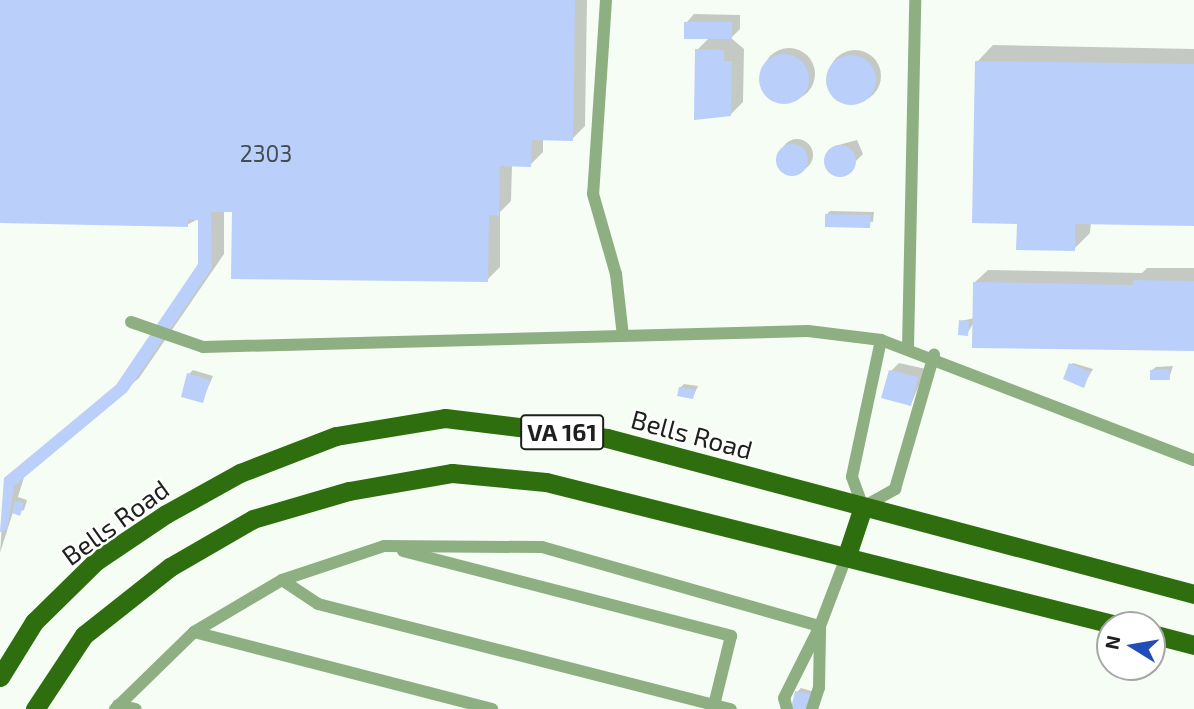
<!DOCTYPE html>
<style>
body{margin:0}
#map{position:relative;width:1194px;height:709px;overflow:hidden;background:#f6fdf4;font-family:"Exo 2",sans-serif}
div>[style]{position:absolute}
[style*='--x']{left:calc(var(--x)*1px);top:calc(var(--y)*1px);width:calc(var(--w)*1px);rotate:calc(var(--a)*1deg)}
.shadow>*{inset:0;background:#0003}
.round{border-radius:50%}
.building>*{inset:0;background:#bacff9}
.service>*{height:12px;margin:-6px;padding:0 6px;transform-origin:6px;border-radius:6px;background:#8daf82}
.primary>*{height:19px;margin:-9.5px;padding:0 9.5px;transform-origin:9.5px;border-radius:9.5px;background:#2e6e0e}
span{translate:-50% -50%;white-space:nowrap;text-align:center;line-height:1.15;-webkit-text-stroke:5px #fff;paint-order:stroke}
.number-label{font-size:23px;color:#454c54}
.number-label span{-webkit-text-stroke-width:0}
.shield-label span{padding:2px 5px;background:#fff;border:2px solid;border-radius:5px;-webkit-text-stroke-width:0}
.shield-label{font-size:24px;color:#1e201d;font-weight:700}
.street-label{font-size:26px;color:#1e201d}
.north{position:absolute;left:1096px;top:611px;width:70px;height:70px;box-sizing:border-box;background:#fff;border:2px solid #a5a6a5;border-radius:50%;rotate:281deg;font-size:19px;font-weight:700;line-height:28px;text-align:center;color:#1e201d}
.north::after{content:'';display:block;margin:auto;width:24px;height:32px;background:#224cba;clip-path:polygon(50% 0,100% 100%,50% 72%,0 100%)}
</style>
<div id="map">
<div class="shadow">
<div style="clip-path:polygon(0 0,587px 0,585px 126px,572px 139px,543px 138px,543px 152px,530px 165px,512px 165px,511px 201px,500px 212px,500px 267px,487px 280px,224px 210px,224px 254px,139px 378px,25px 474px,18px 497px,27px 500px,24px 510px,13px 512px,0 553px,5px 479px,121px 381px,200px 265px,200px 218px,187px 225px,0 221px)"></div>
<div style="clip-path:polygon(694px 14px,740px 15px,740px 29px,731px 38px,744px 49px,743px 102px,730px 115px,697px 50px,710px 37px,686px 23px)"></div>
<div style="clip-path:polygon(993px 45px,1194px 49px,1194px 224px,1091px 222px,1090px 233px,1074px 249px,1019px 222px,977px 62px)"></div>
<div class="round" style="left:763px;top:48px;width:52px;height:52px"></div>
<div class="round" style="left:829px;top:50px;width:52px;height:52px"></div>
<div class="round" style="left:781px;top:139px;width:32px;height:32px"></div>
<div style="clip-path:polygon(857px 140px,863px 154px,843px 174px,826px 163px,835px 146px)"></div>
<div style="clip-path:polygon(830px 211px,874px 212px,873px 222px,827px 214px)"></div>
<div style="clip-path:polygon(1147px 268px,1194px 268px,1194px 350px,975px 320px,967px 334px,961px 321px,975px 318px,975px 282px,988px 270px,1142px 273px)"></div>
<div style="clip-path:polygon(899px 363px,926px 369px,911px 404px,891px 371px)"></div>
<div style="clip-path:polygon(1073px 363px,1093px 369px,1083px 386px,1069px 367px)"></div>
<div style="clip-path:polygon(1173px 366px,1169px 378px,1152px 370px,1156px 367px)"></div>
<div style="clip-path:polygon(193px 370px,213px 376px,202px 401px,189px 374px)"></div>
<div style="clip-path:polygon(684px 384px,698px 386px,693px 397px,680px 388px)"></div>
<div style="clip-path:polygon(801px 688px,815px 692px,795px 709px,797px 692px)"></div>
</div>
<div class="building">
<div style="clip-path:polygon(0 0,575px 0,573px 141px,532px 140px,531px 167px,500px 166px,499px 216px,489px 215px,488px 282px,231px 279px,232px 212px,211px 212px,212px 268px,127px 392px,14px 486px,7px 529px,0 532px,4px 478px,116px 385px,198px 264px,198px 220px,188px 219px,188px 227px,0 223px)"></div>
<div style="clip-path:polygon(684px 22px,732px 22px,732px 39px,684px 39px)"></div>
<div style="clip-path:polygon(695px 49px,724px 50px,724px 61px,732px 61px,731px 116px,694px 120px)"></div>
<div class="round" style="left:759px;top:54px;width:50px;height:50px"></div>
<div class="round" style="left:826px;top:55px;width:50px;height:50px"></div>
<div style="clip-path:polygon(975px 61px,1194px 64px,1194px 226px,1075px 224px,1075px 251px,1016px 250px,1017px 224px,972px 223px)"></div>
<div class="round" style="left:776px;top:144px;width:32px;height:32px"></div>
<div class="round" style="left:824px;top:145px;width:32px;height:32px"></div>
<div style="clip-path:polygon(825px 214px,871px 215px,870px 228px,825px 227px)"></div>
<div style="clip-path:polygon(1133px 280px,1194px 281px,1194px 351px,972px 348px,973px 282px,1133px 285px)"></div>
<div style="clip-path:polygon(959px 320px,969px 321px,968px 336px,958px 335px)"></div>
<div style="clip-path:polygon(1069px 363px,1090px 372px,1084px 388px,1063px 379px)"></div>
<div style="clip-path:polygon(1169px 369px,1170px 380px,1150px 380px,1150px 370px)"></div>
<div style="clip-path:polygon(889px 370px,918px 377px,911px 406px,881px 398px)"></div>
<div style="clip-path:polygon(187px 373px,210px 380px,203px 403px,181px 397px)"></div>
<div style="clip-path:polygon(679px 387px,695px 390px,693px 399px,677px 396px)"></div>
<div style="clip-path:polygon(15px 501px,24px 503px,20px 516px,12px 513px)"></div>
<div style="clip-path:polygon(795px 691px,813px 695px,809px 709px,791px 709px)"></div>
</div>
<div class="service">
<div style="--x:606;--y:0;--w:194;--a:93.8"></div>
<div style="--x:593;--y:194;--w:83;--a:74"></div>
<div style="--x:616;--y:274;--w:62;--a:83.6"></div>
<div style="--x:131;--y:322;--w:76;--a:19.1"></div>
<div style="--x:203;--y:347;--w:605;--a:-1.51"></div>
<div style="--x:808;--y:331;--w:74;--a:7"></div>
<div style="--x:881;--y:340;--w:335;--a:21"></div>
<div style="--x:881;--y:340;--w:140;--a:102"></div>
<div style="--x:852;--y:477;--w:32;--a:70"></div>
<div style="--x:863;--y:507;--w:37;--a:-29"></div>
<div style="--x:895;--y:489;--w:140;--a:-73.8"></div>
<div style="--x:908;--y:348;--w:348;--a:-88.8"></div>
<div style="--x:403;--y:551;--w:339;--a:14.5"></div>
<div style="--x:731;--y:636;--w:71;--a:103.8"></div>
<div style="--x:282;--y:580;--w:43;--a:33.7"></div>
<div style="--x:318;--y:604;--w:426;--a:14.3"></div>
<div style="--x:194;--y:632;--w:308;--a:14.5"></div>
<div style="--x:118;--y:705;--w:18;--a:13"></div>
<div style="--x:115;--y:709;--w:110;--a:-44.3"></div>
<div style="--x:194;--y:632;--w:102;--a:-30.6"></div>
<div style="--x:282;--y:580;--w:108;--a:-18.4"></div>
<div style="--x:384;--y:546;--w:158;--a:0.4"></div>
<div style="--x:542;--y:547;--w:289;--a:15.9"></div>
<div style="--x:820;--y:626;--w:76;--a:-69.2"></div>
<div style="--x:787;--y:709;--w:11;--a:-105"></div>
<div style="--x:784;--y:698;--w:80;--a:-63.4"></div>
<div style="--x:812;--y:709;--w:22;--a:-72"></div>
<div style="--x:819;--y:688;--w:59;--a:-89"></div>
</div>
<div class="primary">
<div style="--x:847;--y:555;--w:51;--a:-71.6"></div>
<div style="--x:1152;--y:634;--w:43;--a:14.7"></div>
<div style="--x:0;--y:677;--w:65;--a:-58.3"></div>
<div style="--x:34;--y:622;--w:87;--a:-44.5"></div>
<div style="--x:96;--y:561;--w:84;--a:-33.9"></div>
<div style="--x:166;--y:514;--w:85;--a:-29"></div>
<div style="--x:240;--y:473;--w:103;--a:-21.1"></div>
<div style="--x:336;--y:436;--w:110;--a:-9.4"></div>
<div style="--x:445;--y:418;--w:163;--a:7"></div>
<div style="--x:607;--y:438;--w:607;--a:14.88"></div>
<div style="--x:35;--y:709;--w:89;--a:-56.5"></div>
<div style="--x:84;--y:635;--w:110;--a:-38.3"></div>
<div style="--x:170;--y:567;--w:96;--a:-30"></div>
<div style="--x:253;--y:519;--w:100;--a:-16.3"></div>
<div style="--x:349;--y:491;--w:105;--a:-9.9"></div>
<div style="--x:452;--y:473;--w:94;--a:5.5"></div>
<div style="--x:546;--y:482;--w:588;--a:14.08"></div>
</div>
<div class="number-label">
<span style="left:266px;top:153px">2303</span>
</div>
<div class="shield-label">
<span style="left:562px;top:432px">VA 161</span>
</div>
<div class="street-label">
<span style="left:692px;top:434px;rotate:15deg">Bells Road</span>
<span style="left:115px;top:522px;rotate:-36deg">Bells Road</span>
</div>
<div class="north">N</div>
</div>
